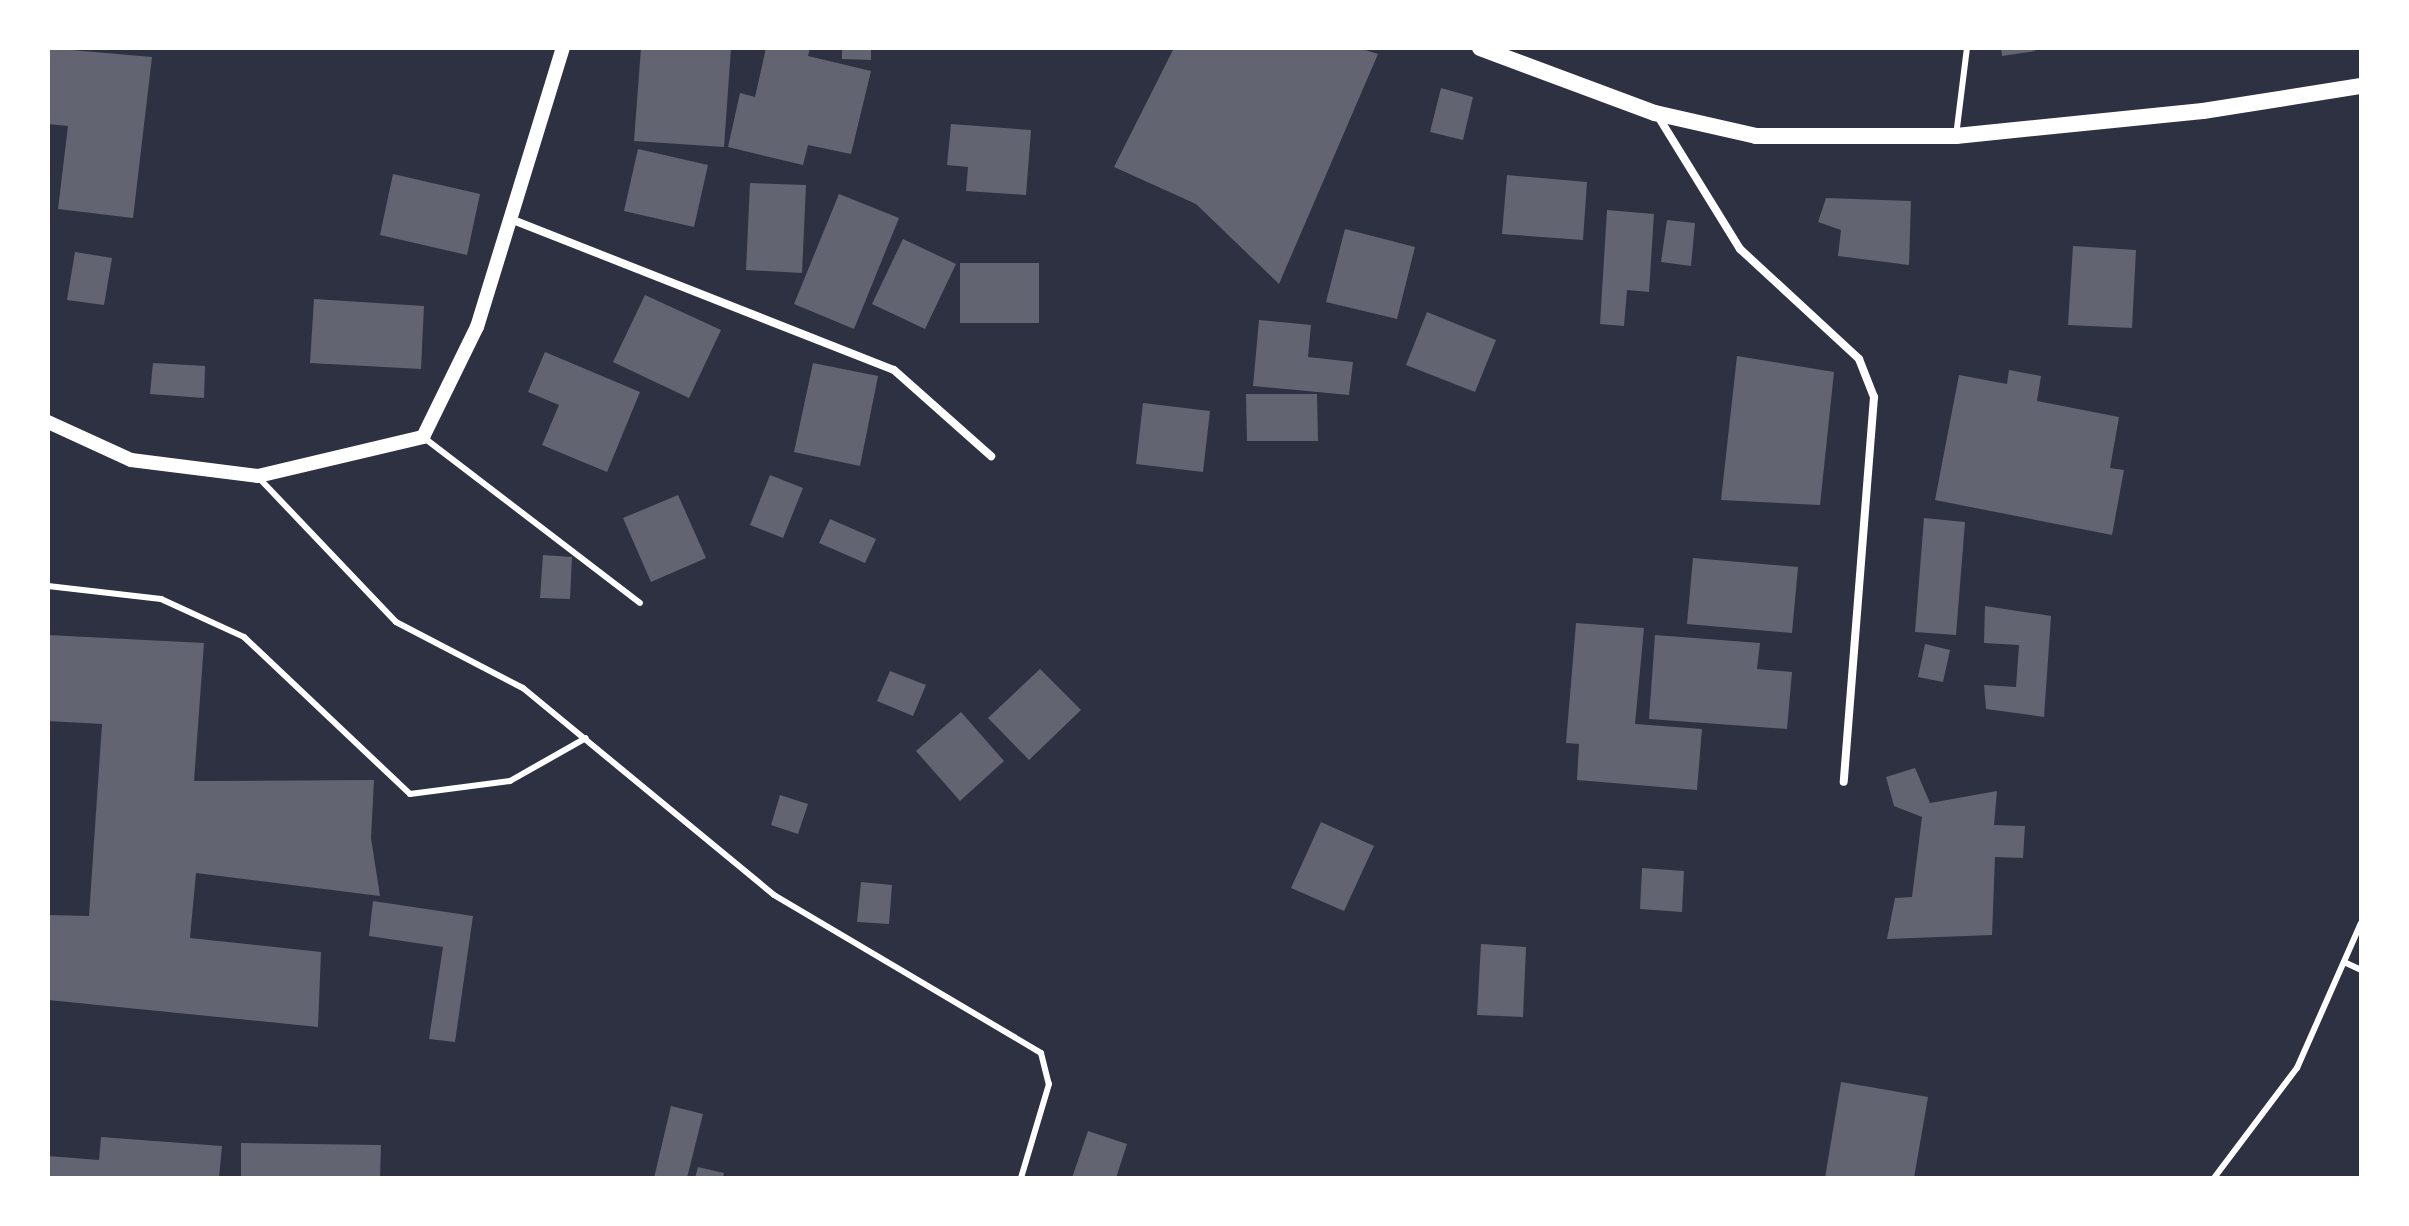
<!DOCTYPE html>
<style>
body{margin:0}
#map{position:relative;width:2409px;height:1226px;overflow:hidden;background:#2d3142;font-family:"Roboto Condensed",sans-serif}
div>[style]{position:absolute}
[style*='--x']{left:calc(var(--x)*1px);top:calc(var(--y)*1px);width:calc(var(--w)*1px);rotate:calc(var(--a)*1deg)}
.building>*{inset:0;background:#626471}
.service>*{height:6px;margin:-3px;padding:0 3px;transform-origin:3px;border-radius:3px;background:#fff}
.minor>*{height:8px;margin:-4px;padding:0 4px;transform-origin:4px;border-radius:4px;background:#fff}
.tertiary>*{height:14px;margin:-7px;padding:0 7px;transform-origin:7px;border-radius:7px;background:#fff}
.secondary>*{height:16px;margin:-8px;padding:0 8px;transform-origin:8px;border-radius:8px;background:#fff}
span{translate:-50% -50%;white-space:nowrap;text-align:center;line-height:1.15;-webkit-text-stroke:8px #fff;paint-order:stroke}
.frame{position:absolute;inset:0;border:50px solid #fff;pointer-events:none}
</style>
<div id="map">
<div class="building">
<div style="clip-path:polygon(48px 48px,152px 57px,133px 218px,58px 209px,68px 126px,48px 124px)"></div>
<div style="clip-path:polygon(641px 48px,731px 48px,724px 147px,634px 141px)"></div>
<div style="clip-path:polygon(766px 48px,810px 48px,808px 56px,871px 71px,851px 154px,808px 145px,803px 165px,728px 147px,740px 93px,755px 97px)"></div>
<div style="clip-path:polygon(842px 48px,871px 48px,871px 60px,842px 59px)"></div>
<div style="clip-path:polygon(1174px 48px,1359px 48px,1378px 54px,1279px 284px,1196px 204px,1114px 167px)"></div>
<div style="clip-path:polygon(2001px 48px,2034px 48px,2035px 51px,2002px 56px)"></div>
<div style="clip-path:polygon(1441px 88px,1473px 97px,1463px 140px,1430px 132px)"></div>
<div style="clip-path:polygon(951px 124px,1031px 130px,1026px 195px,966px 191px,968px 167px,947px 165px)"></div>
<div style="clip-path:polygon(638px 149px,708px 165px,694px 227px,624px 211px)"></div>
<div style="clip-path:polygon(393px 174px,480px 194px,467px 255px,380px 235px)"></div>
<div style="clip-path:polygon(1507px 175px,1587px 182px,1583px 240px,1502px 234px)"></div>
<div style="clip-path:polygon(750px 183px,806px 185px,802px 273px,746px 270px)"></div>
<div style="clip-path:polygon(839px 194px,899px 218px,854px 329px,794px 304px)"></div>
<div style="clip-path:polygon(1826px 198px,1911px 201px,1909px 265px,1838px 256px,1841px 230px,1818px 222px)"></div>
<div style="clip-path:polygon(1607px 210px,1654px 214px,1649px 292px,1627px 290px,1624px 326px,1600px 324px)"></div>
<div style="clip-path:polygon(1667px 220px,1695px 223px,1691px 266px,1661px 262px)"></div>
<div style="clip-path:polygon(1345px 229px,1415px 247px,1397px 319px,1326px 302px)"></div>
<div style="clip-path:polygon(903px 239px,956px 264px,925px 329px,872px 304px)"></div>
<div style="clip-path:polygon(2073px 246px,2136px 250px,2132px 328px,2068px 325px)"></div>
<div style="clip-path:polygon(75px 252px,112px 258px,104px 305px,67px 300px)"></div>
<div style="clip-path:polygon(960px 263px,1039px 263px,1039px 323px,960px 323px)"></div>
<div style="clip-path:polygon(645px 295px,721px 330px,689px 398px,613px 362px)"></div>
<div style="clip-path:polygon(314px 299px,424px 306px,421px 369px,310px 363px)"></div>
<div style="clip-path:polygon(1427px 312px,1496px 340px,1475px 392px,1406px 365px)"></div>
<div style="clip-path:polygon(1259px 320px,1311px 325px,1308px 357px,1353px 362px,1349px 395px,1253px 386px)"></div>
<div style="clip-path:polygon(545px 352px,640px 392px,607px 472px,542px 445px,559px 405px,528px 392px)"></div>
<div style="clip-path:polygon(1737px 356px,1834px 372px,1820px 505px,1721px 500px)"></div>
<div style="clip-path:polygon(153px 363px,205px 366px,204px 398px,150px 394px)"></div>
<div style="clip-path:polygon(813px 363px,878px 376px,860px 466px,794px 452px)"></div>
<div style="clip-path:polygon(2009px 370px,2041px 376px,2037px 401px,2119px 417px,2110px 468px,2124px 470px,2112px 535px,1935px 500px,1959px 375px,2007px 384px)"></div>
<div style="clip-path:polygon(1246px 394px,1317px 394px,1318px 441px,1247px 441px)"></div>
<div style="clip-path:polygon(1143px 403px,1210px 411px,1203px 472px,1136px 464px)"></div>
<div style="clip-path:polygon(770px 475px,803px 488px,783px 538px,750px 525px)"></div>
<div style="clip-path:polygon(678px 495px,706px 558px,651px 582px,623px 518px)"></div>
<div style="clip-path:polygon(1924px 518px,1965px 522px,1956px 635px,1915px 632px)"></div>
<div style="clip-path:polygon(830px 519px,876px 539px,865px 563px,819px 543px)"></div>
<div style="clip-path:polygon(543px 555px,572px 557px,570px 599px,540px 598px)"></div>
<div style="clip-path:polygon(1693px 558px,1798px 567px,1792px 633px,1687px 624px)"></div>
<div style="clip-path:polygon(1985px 606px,2051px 616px,2044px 717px,1986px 709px,1984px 685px,2016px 687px,2019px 645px,1984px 643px)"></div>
<div style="clip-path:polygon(1576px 623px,1644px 628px,1635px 724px,1702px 729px,1697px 790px,1577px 780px,1579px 744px,1566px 743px)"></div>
<div style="clip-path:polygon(48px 635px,204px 643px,194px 781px,374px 780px,371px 838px,380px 896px,196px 873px,190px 938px,321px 952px,318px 1027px,48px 1000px,48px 915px,89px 916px,102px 724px,48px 721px)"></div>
<div style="clip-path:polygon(1655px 635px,1760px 643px,1757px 669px,1792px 672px,1787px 729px,1649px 719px)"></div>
<div style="clip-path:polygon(1925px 644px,1950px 650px,1943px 682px,1918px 677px)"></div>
<div style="clip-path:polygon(1040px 669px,1081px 710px,1029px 760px,988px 718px)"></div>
<div style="clip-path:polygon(890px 671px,926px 685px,913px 716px,877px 701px)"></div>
<div style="clip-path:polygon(961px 712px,1004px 761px,960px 801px,916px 751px)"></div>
<div style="clip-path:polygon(1915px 768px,1930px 803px,1997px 791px,1994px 825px,2025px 826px,2023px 858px,1995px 857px,1992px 935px,1887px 939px,1895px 898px,1912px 897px,1922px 817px,1894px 806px,1886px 777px)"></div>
<div style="clip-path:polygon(780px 795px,808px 804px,798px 834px,771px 825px)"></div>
<div style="clip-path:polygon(1321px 822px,1374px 846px,1344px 911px,1291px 888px)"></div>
<div style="clip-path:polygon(1642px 868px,1684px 871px,1682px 912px,1640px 909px)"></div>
<div style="clip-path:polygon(861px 882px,892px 885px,889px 924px,857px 922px)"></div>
<div style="clip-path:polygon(373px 901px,473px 916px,455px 1042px,429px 1039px,443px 947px,369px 936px)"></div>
<div style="clip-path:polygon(1481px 944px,1526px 947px,1523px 1017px,1477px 1015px)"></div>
<div style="clip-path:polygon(1841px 1082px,1928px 1097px,1914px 1178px,1825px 1178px)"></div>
<div style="clip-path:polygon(671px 1106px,703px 1114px,687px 1178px,654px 1178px)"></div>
<div style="clip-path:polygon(1088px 1131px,1127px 1144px,1116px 1178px,1072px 1178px)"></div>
<div style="clip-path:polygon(101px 1137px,222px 1146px,219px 1178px,48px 1178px,48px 1156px,99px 1160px)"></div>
<div style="clip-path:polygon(241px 1143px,381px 1145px,380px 1178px,241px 1178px)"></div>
<div style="clip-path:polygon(698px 1167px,724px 1173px,723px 1178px,695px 1178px)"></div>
</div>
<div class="service">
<div style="--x:1956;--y:136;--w:89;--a:-82.9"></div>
<div style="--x:423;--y:437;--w:273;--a:37.4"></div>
<div style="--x:258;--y:477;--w:200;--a:46.4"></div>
<div style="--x:396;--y:622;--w:143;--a:27.5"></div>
<div style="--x:523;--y:688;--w:325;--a:39.5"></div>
<div style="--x:774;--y:895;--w:310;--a:30.6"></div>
<div style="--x:1041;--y:1053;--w:32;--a:76"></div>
<div style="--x:1049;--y:1084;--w:98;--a:106.6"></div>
<div style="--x:48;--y:586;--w:114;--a:6.6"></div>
<div style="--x:161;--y:599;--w:91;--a:24.6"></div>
<div style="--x:244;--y:637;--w:228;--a:43.4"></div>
<div style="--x:410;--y:794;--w:101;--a:-7.4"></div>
<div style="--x:510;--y:781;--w:87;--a:-29.5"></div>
<div style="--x:2344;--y:962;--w:19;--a:25"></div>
<div style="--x:2214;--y:1178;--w:138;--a:-53"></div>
<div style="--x:2297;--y:1068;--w:158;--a:-66.2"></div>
</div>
<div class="minor">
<div style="--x:1656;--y:113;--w:160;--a:58.3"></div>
<div style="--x:1740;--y:249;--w:162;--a:42.7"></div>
<div style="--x:1859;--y:359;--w:41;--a:68.5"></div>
<div style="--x:1874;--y:397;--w:386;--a:94.5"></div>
<div style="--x:513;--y:220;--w:409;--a:21.5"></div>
<div style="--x:894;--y:370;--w:130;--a:41.6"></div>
</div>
<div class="tertiary">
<div style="--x:48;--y:422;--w:91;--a:24.6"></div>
<div style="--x:131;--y:460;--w:128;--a:7.2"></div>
<div style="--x:258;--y:476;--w:170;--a:-13.3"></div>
<div style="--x:423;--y:437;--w:123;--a:-63.9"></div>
<div style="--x:477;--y:327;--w:292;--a:-72.9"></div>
</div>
<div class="secondary">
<div style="--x:1480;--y:48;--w:187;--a:20.4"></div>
<div style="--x:1655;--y:113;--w:104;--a:12.8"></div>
<div style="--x:1756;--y:136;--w:200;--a:0"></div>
<div style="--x:1956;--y:136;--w:248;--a:-5.8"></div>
<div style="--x:2203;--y:111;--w:160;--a:-9"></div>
</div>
<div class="frame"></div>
</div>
